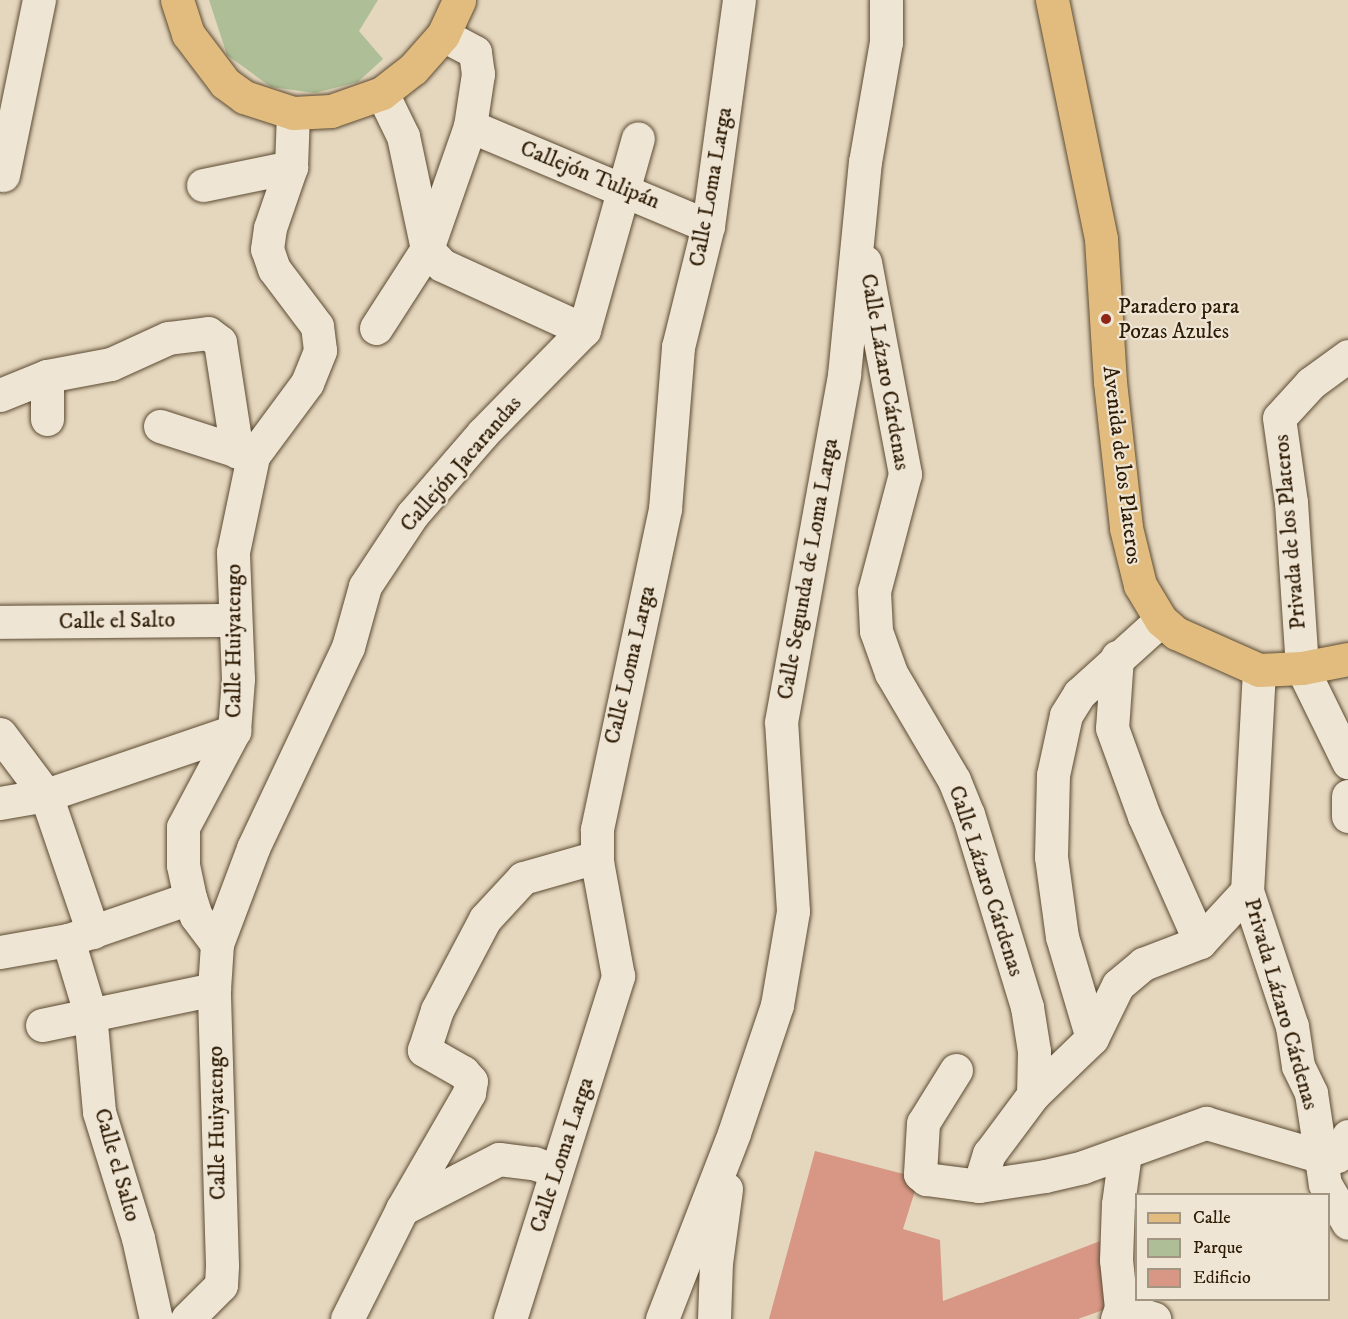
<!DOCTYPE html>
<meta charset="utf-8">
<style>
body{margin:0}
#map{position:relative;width:1348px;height:1319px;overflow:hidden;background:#e5d7be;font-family:"IM FELL DW Pica",serif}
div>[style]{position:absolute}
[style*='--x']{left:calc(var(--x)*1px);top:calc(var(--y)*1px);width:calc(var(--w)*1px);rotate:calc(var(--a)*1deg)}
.green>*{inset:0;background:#aebf97}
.building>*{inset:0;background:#d79784}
.roads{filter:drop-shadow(0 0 2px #5c4b32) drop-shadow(0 0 2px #5c4b32)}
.minor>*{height:33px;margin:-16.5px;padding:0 16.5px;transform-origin:16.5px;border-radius:16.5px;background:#eee5d5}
.major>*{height:33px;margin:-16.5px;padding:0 16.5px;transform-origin:16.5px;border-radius:16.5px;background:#e2bc7f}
.dots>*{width:16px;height:16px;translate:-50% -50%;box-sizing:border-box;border:3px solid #eee5d5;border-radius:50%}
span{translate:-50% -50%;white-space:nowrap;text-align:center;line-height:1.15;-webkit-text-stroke:4.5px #eee5d5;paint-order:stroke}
.street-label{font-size:22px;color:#2f1c04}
.poi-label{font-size:22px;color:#2f1c04}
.left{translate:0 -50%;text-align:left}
.legend{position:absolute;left:1135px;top:1193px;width:195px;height:108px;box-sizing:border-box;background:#eee5d5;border:2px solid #a29581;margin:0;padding:8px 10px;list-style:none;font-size:18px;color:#2f1c04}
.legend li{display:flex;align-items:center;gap:12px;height:30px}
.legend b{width:30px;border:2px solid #a29581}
</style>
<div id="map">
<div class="green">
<div style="clip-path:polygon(209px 0,378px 0,359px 31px,383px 59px,358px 82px,315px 93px,271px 87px,227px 55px)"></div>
</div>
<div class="building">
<div style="clip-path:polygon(815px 1151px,919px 1178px,903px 1229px,940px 1240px,943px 1301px,1103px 1240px,1117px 1305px,1078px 1319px,769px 1319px)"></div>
</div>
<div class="roads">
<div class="minor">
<div style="--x:382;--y:93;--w:48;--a:64"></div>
<div style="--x:403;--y:136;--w:116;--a:78"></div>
<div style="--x:427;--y:249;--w:22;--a:47"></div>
<div style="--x:442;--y:265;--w:156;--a:24.6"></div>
<div style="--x:470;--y:126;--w:258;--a:22.8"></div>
<div style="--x:3;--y:175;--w:179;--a:-78.4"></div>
<div style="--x:203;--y:185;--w:90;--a:-11.6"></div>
<div style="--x:865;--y:262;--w:216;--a:79.3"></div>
<div style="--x:905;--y:474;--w:121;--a:104.8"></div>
<div style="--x:874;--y:591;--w:40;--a:87.1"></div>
<div style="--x:876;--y:631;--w:45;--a:70.3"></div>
<div style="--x:891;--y:673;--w:124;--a:59.5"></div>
<div style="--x:954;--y:780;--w:37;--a:68"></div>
<div style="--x:968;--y:814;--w:202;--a:73"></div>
<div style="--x:1027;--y:1007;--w:45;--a:81"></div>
<div style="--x:1034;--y:1051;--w:44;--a:91.3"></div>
<div style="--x:376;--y:328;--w:94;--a:-57.2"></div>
<div style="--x:427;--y:249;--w:130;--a:-70.7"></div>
<div style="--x:470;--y:126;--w:53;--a:-81.3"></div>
<div style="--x:478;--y:74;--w:22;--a:-98"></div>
<div style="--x:475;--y:52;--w:36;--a:-152"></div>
<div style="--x:1348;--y:356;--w:46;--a:143.9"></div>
<div style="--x:1311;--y:383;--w:47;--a:132.4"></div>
<div style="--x:1279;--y:418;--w:85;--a:81.9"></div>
<div style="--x:1291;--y:502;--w:166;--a:86.2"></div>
<div style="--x:1302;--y:668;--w:105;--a:63.9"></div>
<div style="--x:47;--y:376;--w:43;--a:90"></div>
<div style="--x:0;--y:395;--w:51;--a:-22"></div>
<div style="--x:47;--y:376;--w:65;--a:-10.6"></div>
<div style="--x:111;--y:364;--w:63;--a:-24.5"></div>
<div style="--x:168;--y:338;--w:40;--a:-7.1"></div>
<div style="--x:208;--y:333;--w:15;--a:37"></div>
<div style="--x:220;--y:342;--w:111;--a:81.2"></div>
<div style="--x:160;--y:426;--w:98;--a:17.9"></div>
<div style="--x:0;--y:622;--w:234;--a:-0.5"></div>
<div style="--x:1117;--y:657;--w:71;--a:94"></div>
<div style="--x:1112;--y:728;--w:94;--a:70"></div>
<div style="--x:1144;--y:816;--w:138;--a:66"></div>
<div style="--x:1259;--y:670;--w:221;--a:93.1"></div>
<div style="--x:1247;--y:891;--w:142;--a:71.6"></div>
<div style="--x:1292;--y:1026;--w:40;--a:81.5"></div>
<div style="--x:1298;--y:1066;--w:30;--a:64"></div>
<div style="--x:1311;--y:1093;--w:92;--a:81.3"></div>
<div style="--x:1325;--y:1184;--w:45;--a:59.5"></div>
<div style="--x:0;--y:734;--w:76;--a:53"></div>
<div style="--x:46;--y:795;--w:145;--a:71.1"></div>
<div style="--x:1348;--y:796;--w:20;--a:90"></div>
<div style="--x:0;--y:803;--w:47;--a:-9.9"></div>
<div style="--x:46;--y:795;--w:199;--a:-18.8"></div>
<div style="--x:68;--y:940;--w:76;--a:73.2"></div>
<div style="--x:90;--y:1013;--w:99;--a:84.8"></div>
<div style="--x:99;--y:1112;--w:132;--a:72.8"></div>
<div style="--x:138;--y:1238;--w:83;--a:77.5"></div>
<div style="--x:217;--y:944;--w:103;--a:-69.4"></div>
<div style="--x:253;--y:848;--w:222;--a:-64.7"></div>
<div style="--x:348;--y:647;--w:63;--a:-74.4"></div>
<div style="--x:365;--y:586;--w:85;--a:-56.5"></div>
<div style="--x:412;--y:515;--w:108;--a:-49.1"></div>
<div style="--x:483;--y:433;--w:144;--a:-45.6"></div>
<div style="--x:584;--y:330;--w:199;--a:-74.3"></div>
<div style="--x:0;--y:952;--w:69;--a:-10"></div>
<div style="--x:68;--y:940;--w:129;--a:-19"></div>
<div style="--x:42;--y:1025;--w:176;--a:-11.8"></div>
<div style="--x:1092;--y:1038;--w:105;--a:-106.5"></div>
<div style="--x:1062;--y:937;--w:81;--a:-97.8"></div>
<div style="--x:1051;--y:857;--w:82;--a:-88.6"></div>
<div style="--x:1053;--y:775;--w:61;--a:-77.8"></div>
<div style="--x:1066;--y:715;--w:25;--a:-58"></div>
<div style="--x:1079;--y:694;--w:110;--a:-42.1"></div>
<div style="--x:956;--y:1070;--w:62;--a:121.9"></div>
<div style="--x:923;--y:1123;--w:51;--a:93.4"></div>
<div style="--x:920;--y:1174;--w:8;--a:40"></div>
<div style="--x:926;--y:1179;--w:53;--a:7.5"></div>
<div style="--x:979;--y:1186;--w:67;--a:-8.6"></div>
<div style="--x:1045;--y:1176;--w:39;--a:-13"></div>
<div style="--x:1083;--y:1167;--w:131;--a:-19.7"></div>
<div style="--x:1206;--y:1123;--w:121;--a:16.3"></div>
<div style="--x:1322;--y:1157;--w:15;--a:-4"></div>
<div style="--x:1337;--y:1156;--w:23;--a:-61"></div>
<div style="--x:979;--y:1186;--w:34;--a:-73"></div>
<div style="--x:989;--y:1154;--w:74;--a:-53.3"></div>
<div style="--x:1033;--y:1095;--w:82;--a:-44"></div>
<div style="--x:1092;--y:1038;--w:59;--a:-63.9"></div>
<div style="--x:1118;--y:985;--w:33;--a:-40"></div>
<div style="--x:1143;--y:964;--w:61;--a:-21.1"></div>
<div style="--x:1200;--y:942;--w:69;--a:-47.3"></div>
<div style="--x:402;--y:1209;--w:109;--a:-27.3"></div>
<div style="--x:499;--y:1159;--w:35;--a:7"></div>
<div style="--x:534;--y:1163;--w:22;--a:21"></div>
<div style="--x:1121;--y:1308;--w:35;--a:18"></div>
<div style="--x:187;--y:1319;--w:48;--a:-45"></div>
<div style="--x:221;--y:1285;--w:20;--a:-87"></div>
<div style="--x:222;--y:1265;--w:276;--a:-91.7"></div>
<div style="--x:214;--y:989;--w:45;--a:-86.2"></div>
<div style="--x:217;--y:944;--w:35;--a:-127"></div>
<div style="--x:196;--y:916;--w:19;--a:-108"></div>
<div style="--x:190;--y:898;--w:34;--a:-102"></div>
<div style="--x:183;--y:865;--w:38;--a:-90"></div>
<div style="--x:183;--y:827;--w:109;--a:-62"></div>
<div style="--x:234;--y:731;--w:52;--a:-85.6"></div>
<div style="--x:238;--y:679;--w:127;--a:-92.3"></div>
<div style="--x:233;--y:552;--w:98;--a:-78.2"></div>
<div style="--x:253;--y:456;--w:91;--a:-53.5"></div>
<div style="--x:307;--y:383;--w:35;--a:-68"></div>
<div style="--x:320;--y:350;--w:24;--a:-97"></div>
<div style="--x:317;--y:326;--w:71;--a:-127"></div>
<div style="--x:274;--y:269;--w:21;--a:-109"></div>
<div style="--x:267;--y:249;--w:21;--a:-82"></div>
<div style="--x:270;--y:228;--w:65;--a:-71"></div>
<div style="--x:291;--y:167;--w:54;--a:-87.9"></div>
<div style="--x:347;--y:1319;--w:123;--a:-63.4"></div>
<div style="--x:402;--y:1209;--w:134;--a:-60"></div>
<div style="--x:469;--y:1093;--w:12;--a:-81"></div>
<div style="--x:471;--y:1081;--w:12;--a:-132"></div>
<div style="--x:463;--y:1072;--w:45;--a:-150.6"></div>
<div style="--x:424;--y:1050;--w:42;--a:-72"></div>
<div style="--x:437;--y:1010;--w:103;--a:-62.2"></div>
<div style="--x:485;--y:919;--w:56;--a:-47.2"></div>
<div style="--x:523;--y:878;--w:73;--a:-15.9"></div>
<div style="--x:593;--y:858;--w:6;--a:45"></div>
<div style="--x:510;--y:1319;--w:360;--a:-72.5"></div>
<div style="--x:618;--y:976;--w:116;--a:-100.4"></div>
<div style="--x:597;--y:862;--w:33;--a:-90"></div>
<div style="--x:597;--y:829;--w:327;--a:-78"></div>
<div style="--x:665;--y:509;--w:163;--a:-85.4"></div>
<div style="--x:678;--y:347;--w:125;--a:-76.1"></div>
<div style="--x:708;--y:226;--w:228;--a:-82.2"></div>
<div style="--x:662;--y:1319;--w:199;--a:-68.8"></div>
<div style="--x:734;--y:1133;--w:135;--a:-71.4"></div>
<div style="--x:777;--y:1005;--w:95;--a:-80.3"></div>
<div style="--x:793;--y:911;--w:189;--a:-93.6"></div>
<div style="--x:781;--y:722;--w:353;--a:-79.7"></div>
<div style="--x:844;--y:375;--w:214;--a:-84.4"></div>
<div style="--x:865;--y:162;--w:122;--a:-80.1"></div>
<div style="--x:886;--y:42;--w:42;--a:-90"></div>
<div style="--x:714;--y:1319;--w:56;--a:-88"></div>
<div style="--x:716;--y:1263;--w:75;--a:-82.3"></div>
<div style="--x:1117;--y:1319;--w:12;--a:-70"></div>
<div style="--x:1121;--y:1308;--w:48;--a:-95.9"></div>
<div style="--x:1116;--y:1260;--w:56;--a:-88"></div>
<div style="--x:1118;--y:1204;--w:51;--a:-82.2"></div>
</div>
<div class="major">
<div style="--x:177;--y:0;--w:36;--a:72"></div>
<div style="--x:188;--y:34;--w:61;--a:52.9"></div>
<div style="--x:225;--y:83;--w:24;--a:36"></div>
<div style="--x:244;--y:97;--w:52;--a:18.1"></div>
<div style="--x:293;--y:113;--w:38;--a:-3"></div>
<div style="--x:331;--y:111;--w:54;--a:-19.4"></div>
<div style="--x:382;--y:93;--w:39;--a:-38"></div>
<div style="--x:413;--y:69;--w:45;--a:-48.6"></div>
<div style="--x:443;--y:35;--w:38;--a:-65"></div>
<div style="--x:1052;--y:0;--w:244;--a:78.4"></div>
<div style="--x:1101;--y:239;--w:143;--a:86.4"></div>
<div style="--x:1110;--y:382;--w:147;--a:83.7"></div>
<div style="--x:1126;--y:528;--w:59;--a:76.2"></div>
<div style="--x:1140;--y:585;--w:41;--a:59"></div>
<div style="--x:1161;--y:620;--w:20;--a:41"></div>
<div style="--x:1176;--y:633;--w:91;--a:24"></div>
<div style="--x:1259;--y:670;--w:43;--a:-2.7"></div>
<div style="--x:1302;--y:668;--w:47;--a:-11.1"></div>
</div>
</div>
<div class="dots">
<div style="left:1106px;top:319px;background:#8f2418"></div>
</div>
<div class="street-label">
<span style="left:590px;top:175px;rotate:22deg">Callejón Tulipán</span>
<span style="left:711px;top:187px;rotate:-80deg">Calle Loma Larga</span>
<span style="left:885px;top:372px;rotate:80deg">Calle Lázaro Cárdenas</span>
<span style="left:461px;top:464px;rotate:-49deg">Callejón Jacarandas</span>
<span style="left:1122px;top:465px;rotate:83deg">Avenida de los Plateros</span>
<span style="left:1290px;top:532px;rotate:-95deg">Privada de los Plateros</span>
<span style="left:808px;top:569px;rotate:-80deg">Calle Segunda de Loma Larga</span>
<span style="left:117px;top:621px;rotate:-1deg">Calle el Salto</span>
<span style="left:234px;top:641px;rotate:-90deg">Calle Huiyatengo</span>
<span style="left:630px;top:665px;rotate:-77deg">Calle Loma Larga</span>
<span style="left:986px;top:881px;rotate:72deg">Calle Lázaro Cárdenas</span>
<span style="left:1281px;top:1004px;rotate:74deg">Privada Lázaro Cárdenas</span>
<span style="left:217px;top:1123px;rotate:-91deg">Calle Huiyatengo</span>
<span style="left:562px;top:1155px;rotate:-72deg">Calle Loma Larga</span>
<span style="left:117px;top:1165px;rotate:74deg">Calle el Salto</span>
</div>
<div class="poi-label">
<span class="left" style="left:1118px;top:319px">Paradero para<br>Pozas Azules</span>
</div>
<ul class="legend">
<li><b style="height:8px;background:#e2bc7f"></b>Calle</li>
<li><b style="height:16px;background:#aebf97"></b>Parque</li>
<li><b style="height:16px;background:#d79784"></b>Edificio</li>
</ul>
</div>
